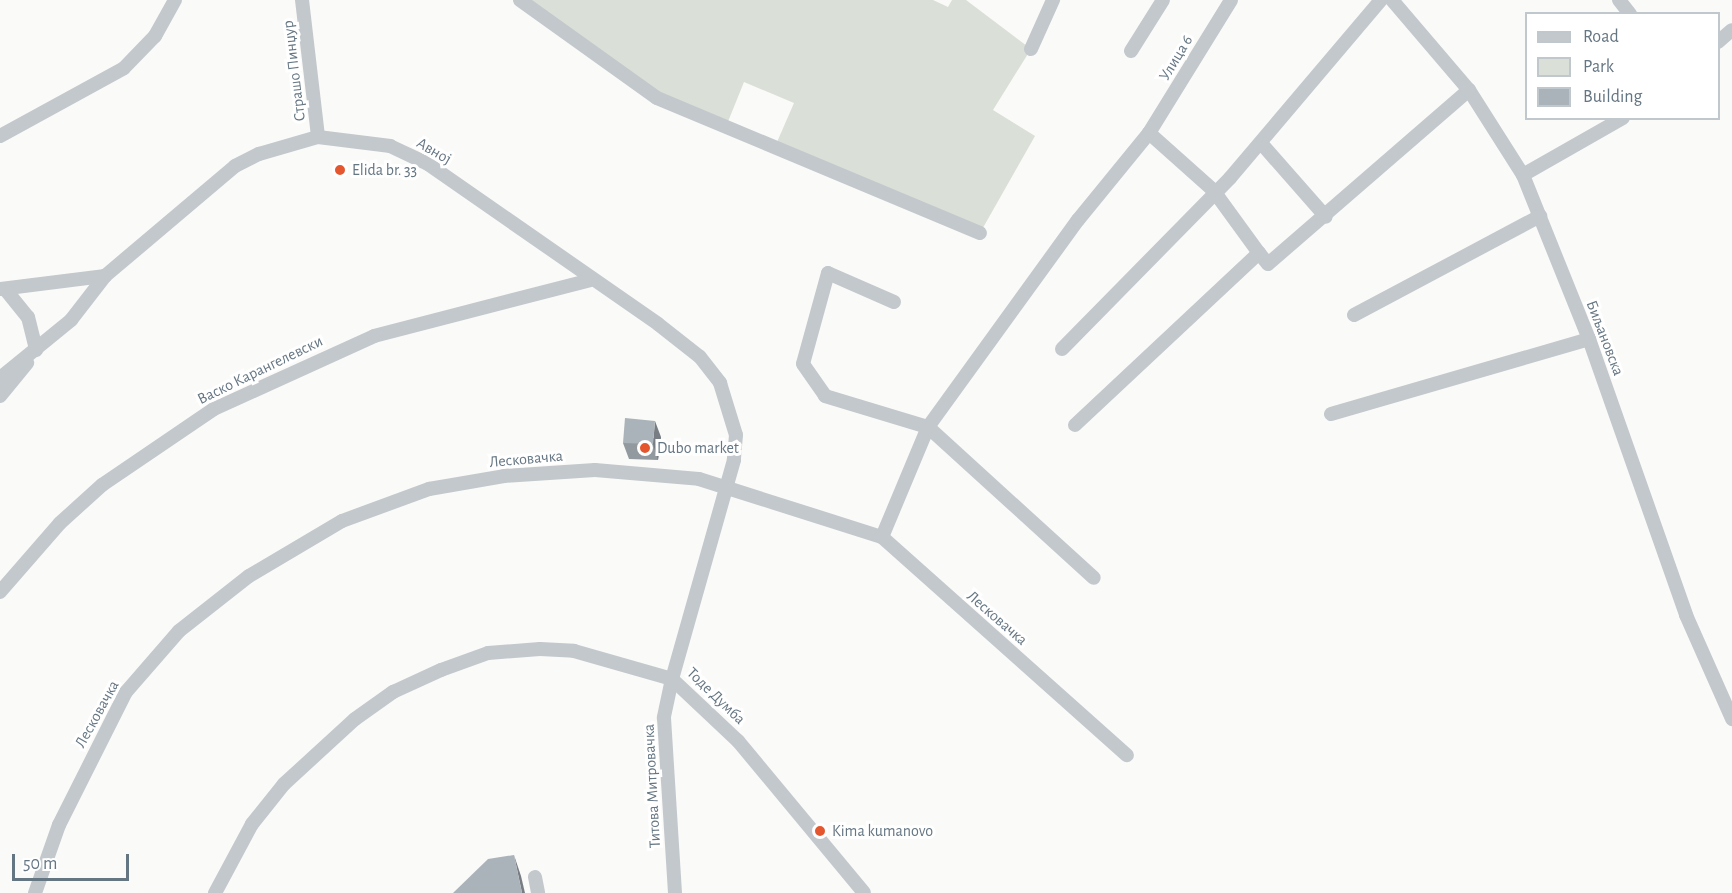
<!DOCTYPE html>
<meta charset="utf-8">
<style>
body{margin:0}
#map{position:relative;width:1732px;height:893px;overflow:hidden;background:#fafaf8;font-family:"Alegreya Sans",sans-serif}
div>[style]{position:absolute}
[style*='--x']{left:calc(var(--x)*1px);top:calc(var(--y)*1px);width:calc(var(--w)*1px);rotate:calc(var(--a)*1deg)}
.green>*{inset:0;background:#dadfd7}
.street>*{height:14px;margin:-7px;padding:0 7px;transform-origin:7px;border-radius:7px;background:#c3c8cc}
.wall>*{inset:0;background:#929a9f}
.shaded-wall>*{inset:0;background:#777d82}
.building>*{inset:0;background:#aab3b9}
.dots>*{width:16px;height:16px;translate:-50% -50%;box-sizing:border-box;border:3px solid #fff;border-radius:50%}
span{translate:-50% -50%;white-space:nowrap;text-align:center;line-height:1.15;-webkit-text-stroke:6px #fff;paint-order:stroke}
.street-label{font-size:16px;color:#657683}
.poi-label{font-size:16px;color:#657683}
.left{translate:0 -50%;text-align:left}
.legend{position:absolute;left:1525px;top:12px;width:195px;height:108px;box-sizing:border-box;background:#fff;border:2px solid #c1c8cd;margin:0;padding:8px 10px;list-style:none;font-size:18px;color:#657683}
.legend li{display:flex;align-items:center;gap:12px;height:30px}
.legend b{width:30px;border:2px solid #c1c8cd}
.scale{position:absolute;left:12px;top:854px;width:117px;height:27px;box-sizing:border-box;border:3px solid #657683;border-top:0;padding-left:8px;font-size:18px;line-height:21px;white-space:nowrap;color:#657683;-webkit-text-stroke:4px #fff;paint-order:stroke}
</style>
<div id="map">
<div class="green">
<div style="clip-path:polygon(523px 0,933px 0,948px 7px,952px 0,966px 0,1031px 49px,993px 110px,1035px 136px,980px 233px,774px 149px,794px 103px,744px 82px,725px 129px,656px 98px)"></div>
</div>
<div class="street">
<div style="--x:302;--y:0;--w:138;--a:83.3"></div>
<div style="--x:520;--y:0;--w:168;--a:35.6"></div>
<div style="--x:657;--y:98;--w:350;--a:22.7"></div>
<div style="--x:1392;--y:0;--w:118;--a:49.5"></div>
<div style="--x:1469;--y:90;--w:101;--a:57.6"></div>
<div style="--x:1523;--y:175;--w:177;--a:68.1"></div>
<div style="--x:1589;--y:339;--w:293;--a:70.6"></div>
<div style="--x:1686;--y:615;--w:114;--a:66.1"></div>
<div style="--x:1619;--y:0;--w:18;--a:52"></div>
<div style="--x:1718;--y:42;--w:18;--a:-41"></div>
<div style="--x:1031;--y:49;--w:54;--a:-65.8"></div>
<div style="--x:1131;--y:51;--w:60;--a:-57.9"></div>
<div style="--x:0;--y:136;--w:141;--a:-28.7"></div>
<div style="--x:124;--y:68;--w:45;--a:-45.9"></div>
<div style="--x:155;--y:36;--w:41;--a:-60.9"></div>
<div style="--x:1261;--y:143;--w:98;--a:48.7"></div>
<div style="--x:1523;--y:175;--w:115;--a:-29.7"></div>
<div style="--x:1259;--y:253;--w:14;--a:51"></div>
<div style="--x:1268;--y:264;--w:266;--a:-40.9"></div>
<div style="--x:0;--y:289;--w:106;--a:-7.1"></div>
<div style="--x:5;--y:289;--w:36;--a:51"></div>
<div style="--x:28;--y:317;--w:34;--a:76"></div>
<div style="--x:894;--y:302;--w:72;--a:-156.3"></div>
<div style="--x:828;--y:273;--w:94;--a:105.4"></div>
<div style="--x:803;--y:364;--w:39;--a:55"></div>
<div style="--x:825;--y:396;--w:108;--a:16.8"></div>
<div style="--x:928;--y:427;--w:224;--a:42.3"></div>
<div style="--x:1354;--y:315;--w:211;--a:-28"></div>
<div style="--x:1062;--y:349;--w:240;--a:-45.5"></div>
<div style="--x:1230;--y:178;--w:233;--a:-49.7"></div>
<div style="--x:0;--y:378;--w:92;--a:-39.2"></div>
<div style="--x:71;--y:320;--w:56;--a:-52.3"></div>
<div style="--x:105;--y:276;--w:170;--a:-40.2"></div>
<div style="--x:235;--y:166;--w:27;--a:-27"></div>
<div style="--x:259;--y:154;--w:61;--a:-16.1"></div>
<div style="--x:318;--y:137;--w:73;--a:7.1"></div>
<div style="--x:390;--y:146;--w:42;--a:25.3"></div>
<div style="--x:428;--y:164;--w:280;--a:34.8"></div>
<div style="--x:658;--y:324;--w:53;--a:38.2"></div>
<div style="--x:700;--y:357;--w:33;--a:52"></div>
<div style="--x:720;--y:383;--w:54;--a:72.9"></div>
<div style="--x:736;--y:435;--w:25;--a:95"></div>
<div style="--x:734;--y:460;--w:228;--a:105.8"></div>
<div style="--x:672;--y:679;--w:91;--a:43.2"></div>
<div style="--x:738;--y:741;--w:197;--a:50.3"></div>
<div style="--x:0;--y:396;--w:43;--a:-50.7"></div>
<div style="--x:1331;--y:414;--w:269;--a:-16.2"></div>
<div style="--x:1075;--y:425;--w:252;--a:-43.1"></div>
<div style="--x:1259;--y:253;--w:78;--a:-126.1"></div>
<div style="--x:1213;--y:190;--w:86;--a:-138.3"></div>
<div style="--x:882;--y:537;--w:119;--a:-67.3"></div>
<div style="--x:928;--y:427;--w:256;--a:-54.1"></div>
<div style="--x:1078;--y:220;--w:112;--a:-50.8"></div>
<div style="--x:1149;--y:133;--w:156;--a:-58.3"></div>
<div style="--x:0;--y:592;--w:91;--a:-49"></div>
<div style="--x:60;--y:523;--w:57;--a:-42.1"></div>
<div style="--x:102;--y:485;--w:135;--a:-34.2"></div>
<div style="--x:214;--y:409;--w:176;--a:-24.5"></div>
<div style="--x:374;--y:336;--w:223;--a:-14.5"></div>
<div style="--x:535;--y:877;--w:16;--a:79"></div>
<div style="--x:35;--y:893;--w:72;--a:-70.6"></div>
<div style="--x:59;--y:825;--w:149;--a:-63.3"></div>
<div style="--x:126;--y:692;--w:81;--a:-49"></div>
<div style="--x:179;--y:631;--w:89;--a:-38.2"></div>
<div style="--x:249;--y:576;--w:108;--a:-30.6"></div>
<div style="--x:342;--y:521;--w:93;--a:-20.2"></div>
<div style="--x:429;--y:489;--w:76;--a:-9.8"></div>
<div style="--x:504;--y:476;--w:91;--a:-3.8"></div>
<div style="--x:595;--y:470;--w:104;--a:4.9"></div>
<div style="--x:699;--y:479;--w:192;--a:17.6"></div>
<div style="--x:882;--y:537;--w:328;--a:41.7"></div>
<div style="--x:215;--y:893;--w:78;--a:-61.8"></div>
<div style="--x:252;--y:824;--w:51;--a:-51.3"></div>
<div style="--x:284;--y:784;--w:96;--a:-42.5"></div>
<div style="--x:355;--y:719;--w:47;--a:-35.4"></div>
<div style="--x:393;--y:692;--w:53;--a:-24.6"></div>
<div style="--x:441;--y:670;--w:50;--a:-19.9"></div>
<div style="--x:488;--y:653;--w:52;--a:-4.4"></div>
<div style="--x:540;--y:649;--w:34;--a:3"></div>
<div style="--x:574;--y:651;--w:102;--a:15.9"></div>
<div style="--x:672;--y:679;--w:40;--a:102"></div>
<div style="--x:664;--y:718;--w:175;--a:86.4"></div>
</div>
<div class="wall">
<div style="clip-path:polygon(661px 437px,658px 460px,629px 459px,623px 443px)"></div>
</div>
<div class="shaded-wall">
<div style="clip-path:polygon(655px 421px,661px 437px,658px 460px,653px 444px)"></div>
<div style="clip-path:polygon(514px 855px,521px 876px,525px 893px,522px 893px)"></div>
</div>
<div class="building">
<div style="clip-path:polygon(625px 418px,655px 421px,653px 444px,623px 443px)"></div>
<div style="clip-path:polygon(514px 855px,522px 893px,453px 893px,488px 859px)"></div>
</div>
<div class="dots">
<div style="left:340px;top:170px;background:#e4572e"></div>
<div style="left:645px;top:448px;background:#e4572e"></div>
<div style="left:820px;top:831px;background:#e4572e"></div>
</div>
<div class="street-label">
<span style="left:1176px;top:58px;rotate:-59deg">Улица 6</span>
<span style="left:294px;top:71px;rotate:-97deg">Страшо Пинџур</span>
<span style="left:434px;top:151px;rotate:30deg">Авној</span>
<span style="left:1605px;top:338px;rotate:69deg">Биљановска</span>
<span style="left:260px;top:370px;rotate:-26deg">Васко Карангелевски</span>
<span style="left:526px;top:459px;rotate:-5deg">Лесковачка</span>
<span style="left:997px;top:618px;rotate:41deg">Лесковачка</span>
<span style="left:716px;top:696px;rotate:44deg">Тоде Думба</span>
<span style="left:97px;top:714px;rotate:-61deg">Лесковачка</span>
<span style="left:652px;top:786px;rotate:-93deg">Титова Митровачка</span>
</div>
<div class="poi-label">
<span class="left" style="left:352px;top:170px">Elida br. 33</span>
<span class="left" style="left:657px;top:448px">Dubo market</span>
<span class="left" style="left:832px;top:831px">Kima kumanovo</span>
</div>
<ul class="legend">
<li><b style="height:8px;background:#c3c8cc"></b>Road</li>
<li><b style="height:16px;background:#dadfd7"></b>Park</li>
<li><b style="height:16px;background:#aab3b9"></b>Building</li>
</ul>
<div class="scale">50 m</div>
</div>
